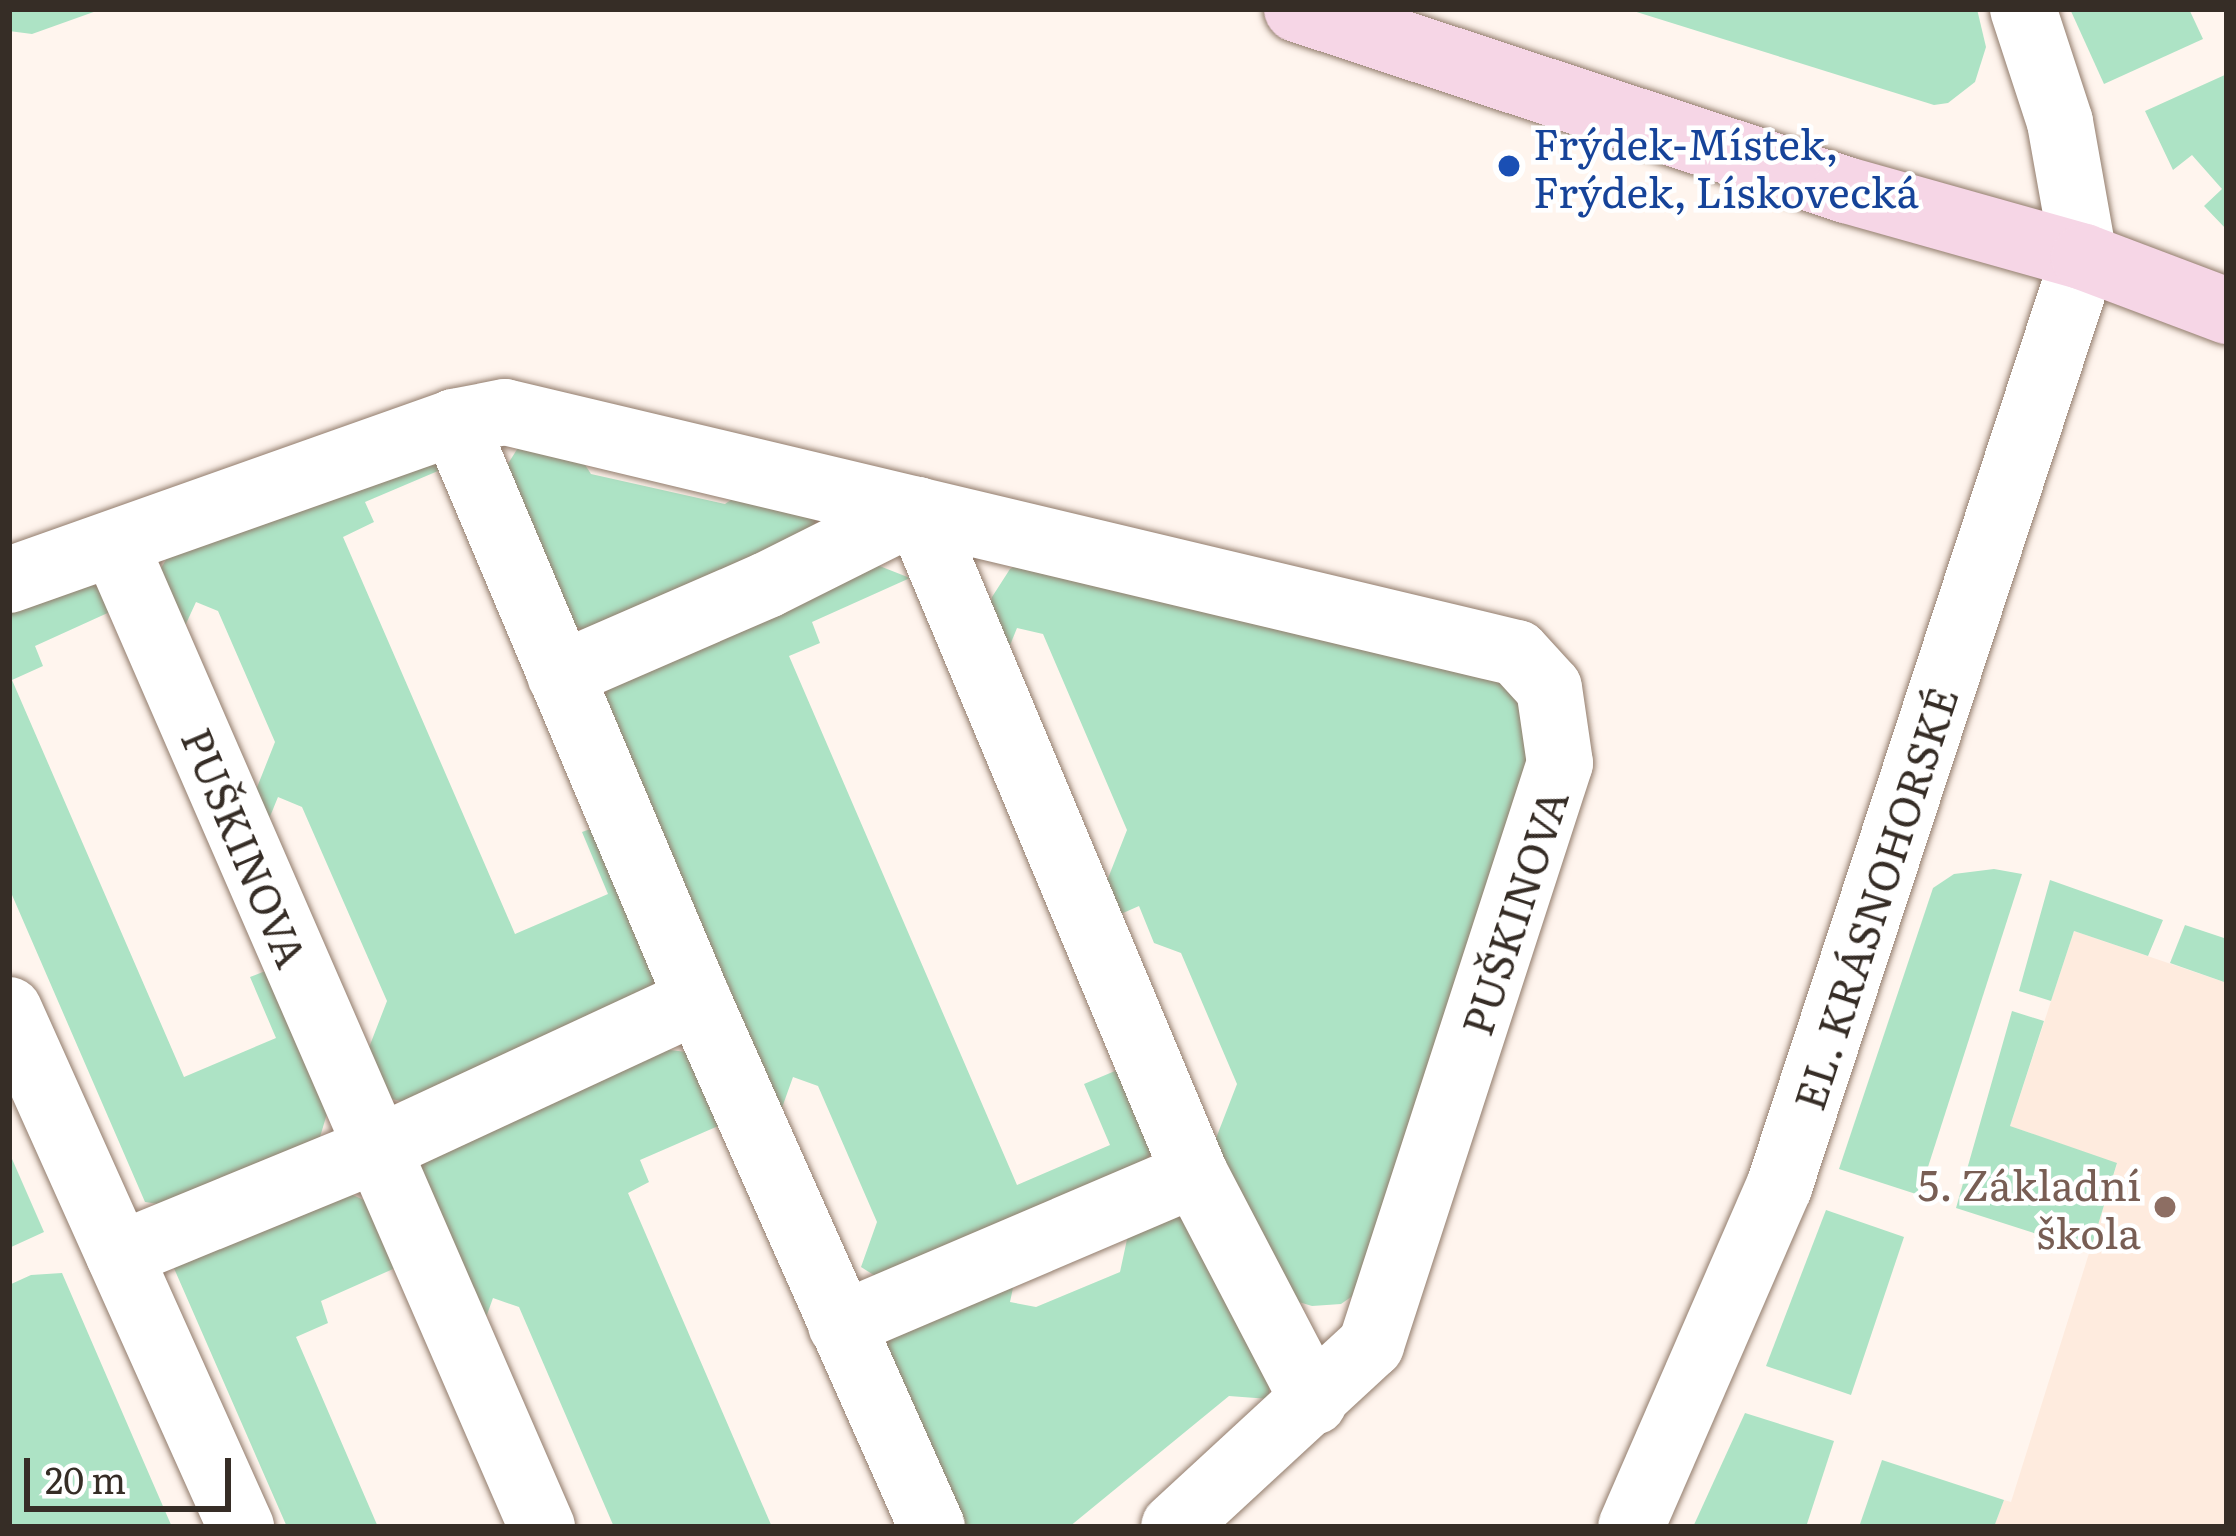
<!DOCTYPE html>
<meta charset="utf-8">
<style>
body{margin:0}
#map{position:relative;width:2236px;height:1536px;overflow:hidden;background:#fff5ee;font-family:Literata,serif}
div>[style]{position:absolute}
[style*='--x']{left:calc(var(--x)*1px);top:calc(var(--y)*1px);width:calc(var(--w)*1px);rotate:calc(var(--a)*1deg)}
.built>*{inset:0;background:#feebde}
.green>*{inset:0;background:#ade3c5}
.roads{filter:drop-shadow(0 0 3px #927c6c) drop-shadow(0 0 3px #927c6c)}
.minor>*{height:66px;margin:-33px;padding:0 33px;transform-origin:33px;border-radius:33px;background:#fff}
.secondary>*{height:66px;margin:-33px;padding:0 33px;transform-origin:33px;border-radius:33px;background:#f6d6e6}
.dots>*{width:33px;height:33px;translate:-50% -50%;box-sizing:border-box;border:6px solid #fff;border-radius:50%}
span{translate:-50% -50%;white-space:nowrap;text-align:center;line-height:1.15;-webkit-text-stroke:9px #fff;paint-order:stroke}
.transit-label{font-size:42px;color:#164399}
.left{translate:0 -50%;text-align:left}
.street-label{font-size:42px;color:#362d26}
.education-label{font-size:42px;color:#785e54}
.right{translate:-100% -50%;text-align:right}
.frame{position:absolute;inset:0;border:12px solid #362d26;pointer-events:none}
.scale{position:absolute;left:24px;top:1458px;width:207px;height:54px;box-sizing:border-box;border:6px solid #362d26;border-top:0;padding-left:15px;font-size:36px;line-height:42px;white-space:nowrap;color:#362d26;-webkit-text-stroke:9px #fff;paint-order:stroke}
</style>
<div id="map">
<div class="built">
<div style="clip-path:polygon(2074px 931px,2227px 983px,2227px 1527px,1994px 1527px,2004px 1500px,2011px 1502px,2117px 1164px,2010px 1126px)"></div>
</div>
<div class="green">
<div style="clip-path:polygon(9px 9px,102px 9px,32px 34px,9px 31px)"></div>
<div style="clip-path:polygon(1627px 9px,1977px 9px,1986px 47px,1975px 82px,1948px 103px,1934px 105px)"></div>
<div style="clip-path:polygon(2070px 9px,2189px 9px,2203px 39px,2104px 84px)"></div>
<div style="clip-path:polygon(2227px 74px,2227px 230px,2204px 206px,2222px 189px,2192px 155px,2173px 170px,2145px 111px)"></div>
<div style="clip-path:polygon(521px 443px,572px 445px,591px 474px,725px 504px,753px 485px,813px 505px,816px 529px,585px 631px,572px 625px,504px 470px)"></div>
<div style="clip-path:polygon(420px 448px,452px 465px,365px 502px,374px 522px,343px 537px,515px 934px,608px 894px,582px 832px,607px 823px,672px 979px,404px 1102px,392px 1099px,363px 1063px,387px 1001px,302px 807px,278px 797px,262px 836px,250px 805px,275px 742px,218px 611px,196px 602px,179px 639px,160px 570px,168px 556px)"></div>
<div style="clip-path:polygon(1023px 561px,1463px 657px,1518px 693px,1534px 752px,1364px 1288px,1341px 1304px,1312px 1306px,1289px 1299px,1213px 1146px,1237px 1084px,1181px 953px,1154px 943px,1139px 906px,1114px 917px,1103px 891px,1127px 830px,1043px 634px,1017px 628px,1004px 660px,989px 612px,992px 597px,1010px 569px)"></div>
<div style="clip-path:polygon(877px 565px,910px 578px,812px 622px,820px 643px,789px 656px,1017px 1185px,1110px 1145px,1084px 1084px,1134px 1063px,1154px 1151px,1138px 1168px,880px 1279px,861px 1267px,877px 1222px,818px 1086px,793px 1077px,779px 1116px,603px 700px,607px 690px)"></div>
<div style="clip-path:polygon(85px 584px,99px 586px,123px 606px,35px 646px,43px 666px,12px 680px,184px 1077px,276px 1038px,250px 977px,273px 968px,329px 1107px,320px 1137px,165px 1205px,145px 1202px,9px 888px,9px 606px)"></div>
<div style="clip-path:polygon(1994px 869px,2022px 874px,1919px 1195px,1839px 1169px,1933px 888px,1954px 874px)"></div>
<div style="clip-path:polygon(2050px 880px,2163px 920px,2148px 956px,2074px 931px,2051px 1001px,2019px 991px)"></div>
<div style="clip-path:polygon(2185px 925px,2227px 939px,2227px 983px,2170px 963px)"></div>
<div style="clip-path:polygon(2012px 1011px,2044px 1021px,2010px 1126px,2117px 1163px,2090px 1251px,1956px 1208px)"></div>
<div style="clip-path:polygon(661px 1049px,687px 1052px,732px 1120px,640px 1160px,649px 1182px,628px 1193px,772px 1527px,614px 1527px,519px 1307px,493px 1298px,480px 1334px,417px 1171px,423px 1160px)"></div>
<div style="clip-path:polygon(9px 1152px,44px 1232px,9px 1248px)"></div>
<div style="clip-path:polygon(346px 1192px,364px 1200px,381px 1218px,402px 1265px,321px 1301px,328px 1323px,296px 1337px,378px 1527px,287px 1527px,173px 1266px)"></div>
<div style="clip-path:polygon(1826px 1210px,1904px 1237px,1851px 1395px,1766px 1366px)"></div>
<div style="clip-path:polygon(1176px 1213px,1199px 1227px,1269px 1383px,1269px 1399px,1229px 1396px,1069px 1527px,956px 1527px,882px 1371px,883px 1333px,1018px 1264px,1010px 1302px,1036px 1307px,1120px 1272px,1132px 1216px)"></div>
<div style="clip-path:polygon(62px 1273px,139px 1451px,172px 1527px,9px 1527px,9px 1285px,31px 1275px)"></div>
<div style="clip-path:polygon(1745px 1413px,1834px 1441px,1806px 1527px,1693px 1527px)"></div>
<div style="clip-path:polygon(1882px 1460px,2004px 1500px,1994px 1527px,1859px 1527px)"></div>
</div>
<div class="roads">
<div class="minor">
<div style="--x:454;--y:422;--w:627;--a:67.11"></div>
<div style="--x:698;--y:1000;--w:577;--a:66.06"></div>
<div style="--x:115;--y:545;--w:1071;--a:66.5"></div>
<div style="--x:9;--y:580;--w:472;--a:-19.5"></div>
<div style="--x:454;--y:422;--w:52;--a:-11.1"></div>
<div style="--x:505;--y:412;--w:1040;--a:13.4"></div>
<div style="--x:1517;--y:653;--w:47;--a:47.6"></div>
<div style="--x:1549;--y:688;--w:76;--a:81.7"></div>
<div style="--x:1560;--y:763;--w:612;--a:107.99"></div>
<div style="--x:1371;--y:1345;--w:268;--a:137.3"></div>
<div style="--x:560;--y:675;--w:226;--a:-23.5"></div>
<div style="--x:767;--y:585;--w:168;--a:-26.6"></div>
<div style="--x:917;--y:510;--w:720;--a:67.28"></div>
<div style="--x:1195;--y:1174;--w:257;--a:62.4"></div>
<div style="--x:9;--y:1010;--w:567;--a:65.83"></div>
<div style="--x:119;--y:1255;--w:279;--a:-22.3"></div>
<div style="--x:377;--y:1149;--w:354;--a:-24.9"></div>
<div style="--x:841;--y:1325;--w:385;--a:-23.1"></div>
<div style="--x:1631;--y:1527;--w:371;--a:-66.5"></div>
<div style="--x:1779;--y:1187;--w:979;--a:-71.84"></div>
<div style="--x:2084;--y:257;--w:137;--a:-100.1"></div>
<div style="--x:2060;--y:122;--w:119;--a:-108.1"></div>
</div>
<div class="secondary">
<div style="--x:1297;--y:9;--w:578;--a:18.25"></div>
<div style="--x:1846;--y:190;--w:247;--a:15.7"></div>
<div style="--x:2084;--y:257;--w:153;--a:20.7"></div>
</div>
</div>
<div class="dots">
<div style="left:1509px;top:166px;background:#1a4fb4"></div>
<div style="left:2165px;top:1207px;background:#8d6e63"></div>
</div>
<div class="transit-label">
<span class="left" style="left:1533px;top:166px">Frýdek-Místek,<br>Frýdek, Lískovecká</span>
</div>
<div class="street-label">
<span style="left:246px;top:847px;rotate:67deg">PUŠKINOVA</span>
<span style="left:1874px;top:898px;rotate:-72deg">EL. KRÁSNOHORSKÉ</span>
<span style="left:1513px;top:912px;rotate:-72deg">PUŠKINOVA</span>
</div>
<div class="education-label">
<span class="right" style="left:2141px;top:1207px">5. Základní<br>škola</span>
</div>
<div class="frame"></div>
<div class="scale">20 m</div>
</div>
